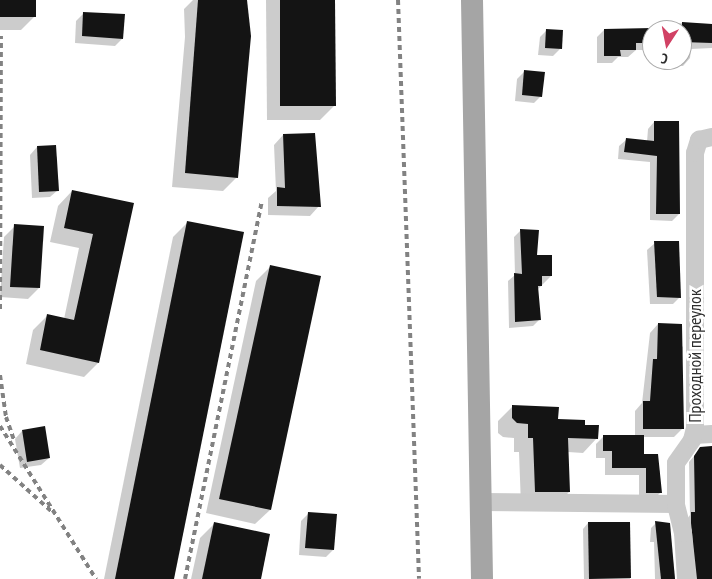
<!DOCTYPE html>
<meta charset="utf-8">
<style>
body{margin:0}
#map{position:relative;width:712px;height:579px;overflow:hidden;background:#fff;font-family:"PT Sans Narrow",sans-serif}
div>[style]{position:absolute}
[style*='--x']{left:calc(var(--x)*1px);top:calc(var(--y)*1px);width:calc(var(--w)*1px);rotate:calc(var(--a)*1deg)}
.shadow>*{inset:0;background:#0003}
.building>*{inset:0;background:#141414}
.minor>*{height:18px;margin:-9px;padding:0 9px;transform-origin:9px;border-radius:9px;background:#cacaca}
.major>*{height:22px;margin:-11px;padding:0 11px;transform-origin:11px;border-radius:11px;background:#a5a5a5}
.rail>*{height:4px;margin-top:-2px;transform-origin:0;background:repeating-linear-gradient(90deg,#828282 0 5px,transparent 0 9px)}
span{translate:-50% -50%;white-space:nowrap;text-align:center;line-height:1.15;-webkit-text-stroke:5px #fff;paint-order:stroke}
.street-label{font-size:18px;color:#2d2d2d}
.north{position:absolute;left:642px;top:20px;width:50px;height:50px;box-sizing:border-box;background:#fff;border:1px solid #ababab;border-radius:50%;rotate:191deg;font-size:14px;font-weight:700;line-height:20px;text-align:center;color:#2d2d2d}
.north::after{content:'';display:block;margin:auto;width:18px;height:22px;background:#d14164;clip-path:polygon(50% 0,100% 100%,50% 72%,0 100%)}
</style>
<div id="map">
<div class="shadow">
<div style="clip-path:polygon(0 0,35px 0,35px 16px,21px 30px,0 30px)"></div>
<div style="clip-path:polygon(193px 0,246px 0,237px 177px,223px 191px,172px 187px,185px 37px,184px 9px)"></div>
<div style="clip-path:polygon(266px 0,334px 0,335px 105px,320px 120px,267px 120px)"></div>
<div style="clip-path:polygon(84px 13px,122px 39px,115px 46px,75px 43px,76px 21px)"></div>
<div style="clip-path:polygon(670px 23px,712px 24px,712px 48px,691px 49px,690px 58px,683px 66px,661px 65px,662px 60px,682px 60px,682px 30px,652px 30px,652px 50px,636px 50px,628px 57px,618px 57px,612px 63px,597px 63px,597px 37px,604px 30px,664px 29px)"></div>
<div style="clip-path:polygon(547px 30px,561px 48px,553px 56px,538px 55px,540px 37px)"></div>
<div style="clip-path:polygon(525px 71px,541px 96px,534px 103px,515px 101px,517px 79px)"></div>
<div style="clip-path:polygon(654px 122px,679px 214px,672px 221px,650px 220px,650px 162px,618px 159px,619px 146px,626px 140px,647px 142px,648px 129px)"></div>
<div style="clip-path:polygon(283px 135px,319px 206px,310px 216px,268px 215px,268px 198px,276px 191px,274px 145px)"></div>
<div style="clip-path:polygon(37px 147px,58px 190px,50px 197px,32px 198px,30px 155px)"></div>
<div style="clip-path:polygon(72px 191px,132px 204px,98px 363px,84px 377px,26px 364px,33px 330px,48px 315px,64px 319px,79px 248px,50px 242px,58px 206px)"></div>
<div style="clip-path:polygon(188px 222px,172px 579px,104px 579px,173px 237px)"></div>
<div style="clip-path:polygon(15px 226px,39px 288px,28px 299px,0 297px,4px 237px)"></div>
<div style="clip-path:polygon(521px 230px,551px 276px,537px 290px,540px 319px,533px 326px,509px 328px,508px 281px,515px 275px,514px 237px)"></div>
<div style="clip-path:polygon(655px 243px,680px 297px,673px 304px,650px 304px,647px 250px)"></div>
<div style="clip-path:polygon(270px 267px,270px 510px,255px 524px,206px 513px,256px 281px)"></div>
<div style="clip-path:polygon(658px 324px,683px 347px,680px 401px,682px 429px,674px 437px,642px 437px,643px 455px,660px 471px,660px 493px,653px 500px,639px 500px,639px 475px,605px 475px,605px 458px,596px 458px,596px 444px,604px 436px,635px 436px,635px 411px,642px 403px,650px 333px)"></div>
<div style="clip-path:polygon(513px 406px,597px 438px,583px 453px,568px 452px,569px 492px,555px 506px,521px 506px,519px 452px,514px 452px,514px 438px,503px 437px,498px 433px,498px 421px)"></div>
<div style="clip-path:polygon(22px 431px,49px 458px,41px 465px,20px 468px,15px 439px)"></div>
<div style="clip-path:polygon(701px 448px,712px 448px,712px 579px,691px 579px,687px 519px,690px 515px,689px 462px)"></div>
<div style="clip-path:polygon(309px 513px,333px 550px,326px 557px,299px 555px,301px 521px)"></div>
<div style="clip-path:polygon(588px 523px,628px 523px,630px 579px,584px 579px,583px 529px)"></div>
<div style="clip-path:polygon(656px 523px,669px 525px,675px 579px,655px 579px,654px 542px,650px 542px,651px 528px)"></div>
<div style="clip-path:polygon(214px 524px,259px 579px,191px 579px,200px 538px)"></div>
</div>
<div class="building">
<div style="clip-path:polygon(0 0,36px 0,36px 17px,0 17px)"></div>
<div style="clip-path:polygon(198px 0,247px 0,251px 36px,238px 178px,185px 173px)"></div>
<div style="clip-path:polygon(280px 0,335px 0,336px 106px,280px 106px)"></div>
<div style="clip-path:polygon(83px 12px,125px 14px,123px 39px,82px 36px)"></div>
<div style="clip-path:polygon(682px 22px,712px 24px,712px 43px,682px 42px)"></div>
<div style="clip-path:polygon(652px 28px,652px 43px,636px 43px,636px 50px,620px 50px,621px 56px,604px 56px,604px 29px)"></div>
<div style="clip-path:polygon(546px 29px,563px 30px,562px 49px,545px 48px)"></div>
<div style="clip-path:polygon(524px 70px,545px 72px,542px 97px,522px 95px)"></div>
<div style="clip-path:polygon(654px 121px,679px 121px,680px 214px,656px 214px,657px 156px,624px 152px,626px 138px,654px 141px)"></div>
<div style="clip-path:polygon(315px 133px,321px 207px,277px 206px,277px 187px,285px 188px,283px 134px)"></div>
<div style="clip-path:polygon(56px 145px,59px 191px,39px 192px,37px 146px)"></div>
<div style="clip-path:polygon(72px 190px,134px 203px,99px 363px,40px 350px,47px 314px,74px 320px,93px 234px,64px 228px)"></div>
<div style="clip-path:polygon(187px 221px,244px 232px,174px 579px,115px 579px)"></div>
<div style="clip-path:polygon(14px 224px,44px 226px,40px 288px,10px 287px)"></div>
<div style="clip-path:polygon(520px 229px,539px 230px,537px 255px,552px 255px,552px 276px,542px 276px,542px 286px,538px 286px,541px 320px,515px 322px,514px 273px,522px 274px)"></div>
<div style="clip-path:polygon(654px 241px,679px 241px,681px 298px,657px 297px)"></div>
<div style="clip-path:polygon(270px 265px,321px 276px,271px 510px,219px 499px)"></div>
<div style="clip-path:polygon(658px 323px,682px 324px,684px 429px,643px 429px,643px 401px,650px 401px,653px 359px,657px 359px)"></div>
<div style="clip-path:polygon(512px 405px,559px 407px,558px 419px,585px 420px,585px 425px,599px 425px,598px 439px,568px 438px,570px 492px,535px 492px,533px 438px,528px 438px,528px 424px,517px 423px,512px 418px)"></div>
<div style="clip-path:polygon(45px 426px,50px 458px,27px 462px,22px 430px)"></div>
<div style="clip-path:polygon(603px 435px,644px 435px,644px 454px,658px 454px,662px 493px,646px 493px,646px 468px,612px 468px,612px 451px,603px 451px)"></div>
<div style="clip-path:polygon(712px 446px,712px 579px,697px 579px,691px 523px,691px 512px,695px 512px,694px 456px,700px 447px)"></div>
<div style="clip-path:polygon(308px 512px,337px 514px,334px 550px,305px 548px)"></div>
<div style="clip-path:polygon(655px 521px,670px 523px,675px 579px,661px 579px)"></div>
<div style="clip-path:polygon(214px 522px,270px 534px,261px 579px,202px 579px)"></div>
<div style="clip-path:polygon(588px 522px,630px 522px,631px 578px,589px 579px)"></div>
</div>
<div class="minor">
<div style="--x:694;--y:435;--w:18;--a:-3"></div>
<div style="--x:481;--y:502;--w:195;--a:0.6"></div>
<div style="--x:686;--y:579;--w:46;--a:-93.7"></div>
<div style="--x:683;--y:533;--w:30;--a:-104"></div>
<div style="--x:676;--y:504;--w:41;--a:-90"></div>
<div style="--x:676;--y:463;--w:28;--a:-55"></div>
<div style="--x:692;--y:440;--w:12;--a:-76"></div>
<div style="--x:695;--y:428;--w:275;--a:-90"></div>
<div style="--x:695;--y:153;--w:14;--a:-73"></div>
<div style="--x:699;--y:140;--w:13;--a:-13"></div>
</div>
<div class="major">
<div style="--x:472;--y:0;--w:579;--a:89.01"></div>
</div>
<div class="rail">
<div style="--x:398;--y:0;--w:579;--a:87.92"></div>
<div style="--x:0;--y:309;--w:273;--a:-89.8"></div>
<div style="--x:0;--y:375;--w:42;--a:81.9"></div>
<div style="--x:6;--y:417;--w:24;--a:71"></div>
<div style="--x:0;--y:426;--w:181;--a:57.9"></div>
<div style="--x:0;--y:465;--w:69;--a:42"></div>
<div style="--x:185;--y:579;--w:386;--a:-78.5"></div>
</div>
<div class="street-label">
<span style="left:695px;top:356px;rotate:-90deg">Проходной переулок</span>
</div>
<div class="north">С</div>
</div>
